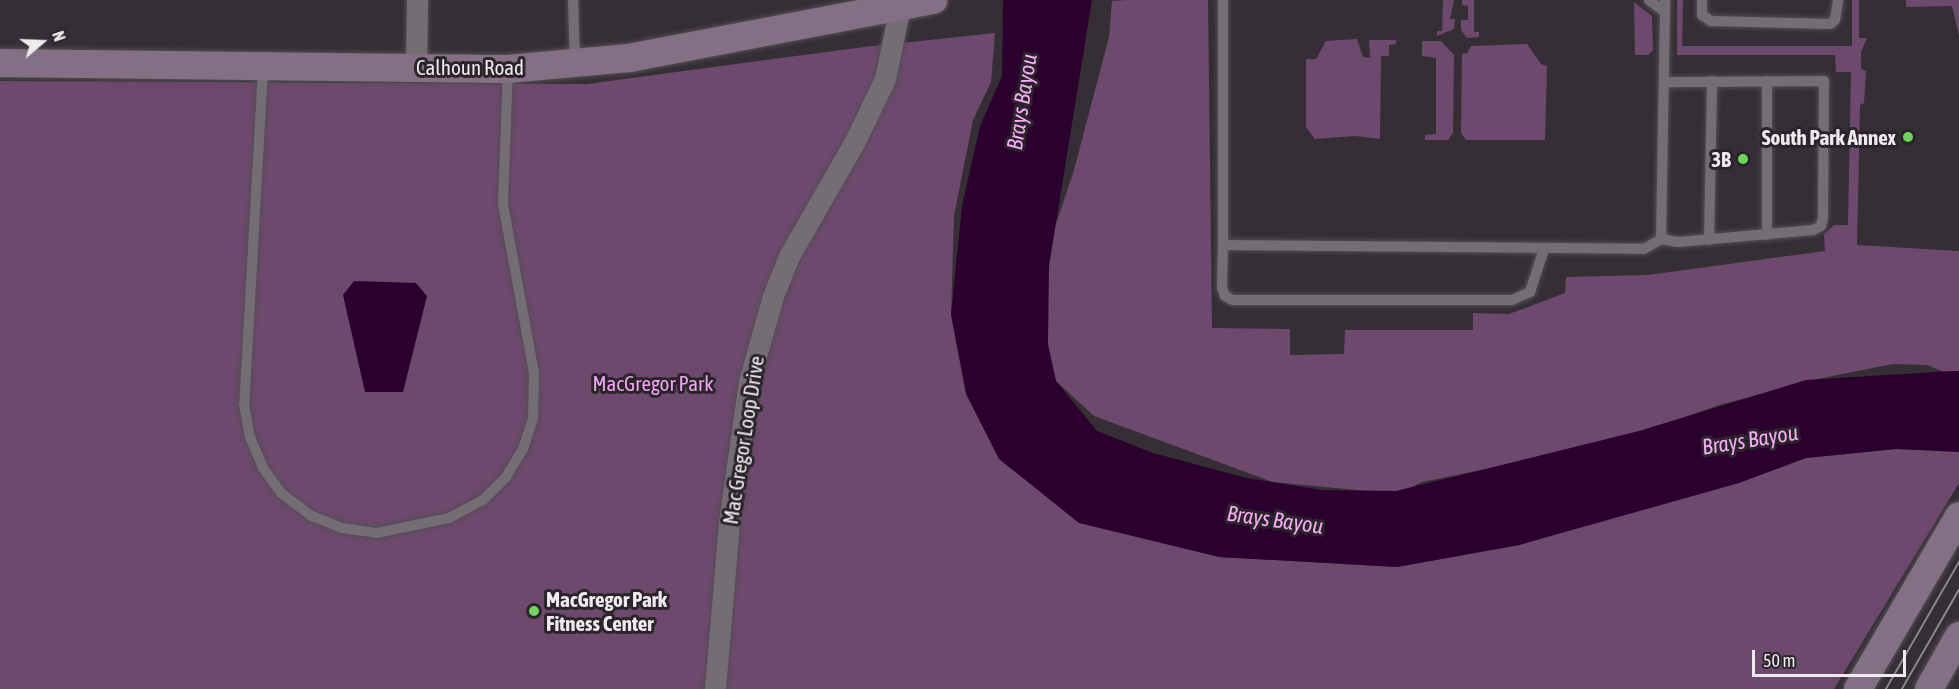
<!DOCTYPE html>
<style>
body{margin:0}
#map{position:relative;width:1959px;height:689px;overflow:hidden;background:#352f35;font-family:"Asap Condensed",sans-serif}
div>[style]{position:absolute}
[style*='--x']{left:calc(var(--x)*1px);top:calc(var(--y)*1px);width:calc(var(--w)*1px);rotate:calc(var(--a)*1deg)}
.green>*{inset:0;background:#6e496e}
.water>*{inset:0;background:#2c002e}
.roads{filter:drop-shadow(0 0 2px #534e53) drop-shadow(0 0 2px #534e53)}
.lane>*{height:10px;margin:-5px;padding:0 5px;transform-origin:5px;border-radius:5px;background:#746d74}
.street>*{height:21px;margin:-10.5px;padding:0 10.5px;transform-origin:10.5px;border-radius:10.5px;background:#746d74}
.secondary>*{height:28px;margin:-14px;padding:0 14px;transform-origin:14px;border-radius:14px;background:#847084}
.tram>*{height:1.5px;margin:-0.75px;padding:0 0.75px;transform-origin:0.75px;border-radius:0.75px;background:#8d898d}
.dots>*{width:16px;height:16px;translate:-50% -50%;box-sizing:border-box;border:3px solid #2b252b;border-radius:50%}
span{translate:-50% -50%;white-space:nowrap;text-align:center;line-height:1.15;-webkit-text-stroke:6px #2b252b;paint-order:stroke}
.street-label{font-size:21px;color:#eeebee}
.poi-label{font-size:21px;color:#eeebee;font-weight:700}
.right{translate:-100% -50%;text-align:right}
.left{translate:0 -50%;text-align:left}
.park-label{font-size:21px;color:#f0a5f0}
.water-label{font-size:22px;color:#f7acf8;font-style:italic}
.north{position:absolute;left:12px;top:12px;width:60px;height:60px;-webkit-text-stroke:4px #2b252b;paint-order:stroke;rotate:71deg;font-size:16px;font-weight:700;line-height:24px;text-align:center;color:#eeebee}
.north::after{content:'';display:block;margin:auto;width:21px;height:27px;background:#eeebee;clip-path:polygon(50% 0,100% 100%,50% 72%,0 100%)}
.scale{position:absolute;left:1752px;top:650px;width:154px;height:27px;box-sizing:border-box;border:3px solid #eeebee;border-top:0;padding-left:8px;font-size:18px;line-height:21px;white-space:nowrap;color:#eeebee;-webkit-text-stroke:4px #2b252b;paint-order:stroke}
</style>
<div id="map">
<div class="green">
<div style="clip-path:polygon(1128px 0,1208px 0,1212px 328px,1290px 329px,1290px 355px,1344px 354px,1345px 330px,1473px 330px,1473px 313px,1509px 314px,1565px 293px,1566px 277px,1648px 275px,1825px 251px,1824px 234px,1834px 225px,1848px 225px,1851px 72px,1836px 72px,1835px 55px,1677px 55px,1677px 0,1683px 0,1682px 46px,1852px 46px,1852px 0,1859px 0,1859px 38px,1867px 38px,1861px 52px,1861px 69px,1866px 71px,1864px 103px,1860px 105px,1857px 245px,1959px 251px,1959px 378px,1927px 365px,1893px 364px,1822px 378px,1719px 405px,1605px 445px,1422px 482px,1398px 494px,1273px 482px,1094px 416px,1056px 381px,1039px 324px,1044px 260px,1074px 170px,1109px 37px,1112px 1px)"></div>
<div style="clip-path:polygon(1443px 0,1454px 0,1450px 19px,1455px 19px,1454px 29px,1437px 36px,1437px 31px,1442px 31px)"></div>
<div style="clip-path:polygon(1462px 0,1474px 0,1474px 32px,1479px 32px,1479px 37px,1467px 38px,1461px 30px,1461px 20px,1468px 20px,1468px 6px,1462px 5px)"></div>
<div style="clip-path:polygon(1906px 0,1959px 0,1959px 35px,1952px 6px,1906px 7px)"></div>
<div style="clip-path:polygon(1634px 2px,1652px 16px,1653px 50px,1648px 55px,1635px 55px)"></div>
<div style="clip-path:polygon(995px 33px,991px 82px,973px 120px,954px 216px,951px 315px,1219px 557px,1397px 567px,1519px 545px,1806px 458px,1896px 449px,1959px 451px,1959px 483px,1834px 689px,0 689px,0 81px,587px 84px,864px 47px)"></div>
<div style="clip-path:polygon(1357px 39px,1363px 57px,1370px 58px,1369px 40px,1396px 40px,1396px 44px,1389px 45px,1389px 56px,1381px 56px,1380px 139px,1355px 136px,1315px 139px,1306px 127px,1306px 59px,1316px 59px,1326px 41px)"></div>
<div style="clip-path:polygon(1422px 41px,1441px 41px,1454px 55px,1453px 133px,1448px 140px,1425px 140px,1425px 135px,1436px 134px,1436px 58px,1422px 56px)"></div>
<div style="clip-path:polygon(1527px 44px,1541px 64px,1547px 66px,1545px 140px,1466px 140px,1461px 133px,1462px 54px,1467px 53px,1471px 46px)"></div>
</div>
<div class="water">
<div style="clip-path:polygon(1003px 0,1092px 0,1049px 266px,1048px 344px,1056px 381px,1097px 431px,1153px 453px,1247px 478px,1322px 490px,1396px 491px,1639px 431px,1806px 380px,1951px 371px,1959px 371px,1959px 452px,1896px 449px,1806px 458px,1739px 483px,1519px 545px,1397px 567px,1219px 557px,1079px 523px,999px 459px,966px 394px,951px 315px,962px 206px,980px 126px,1002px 76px)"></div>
<div style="clip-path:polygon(354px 281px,416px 283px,427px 296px,403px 392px,365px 392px,343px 295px)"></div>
</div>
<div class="roads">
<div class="lane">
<div style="--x:573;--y:0;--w:63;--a:88.2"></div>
<div style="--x:1223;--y:0;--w:245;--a:90"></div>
<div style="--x:1223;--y:245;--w:421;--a:0.5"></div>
<div style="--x:1644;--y:249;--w:20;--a:-30"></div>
<div style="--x:1661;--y:239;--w:239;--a:-89"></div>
<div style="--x:1649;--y:0;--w:20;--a:37"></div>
<div style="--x:1702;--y:0;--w:15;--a:90"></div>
<div style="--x:1702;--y:15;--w:11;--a:34"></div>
<div style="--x:1711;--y:21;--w:119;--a:1.4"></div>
<div style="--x:1830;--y:24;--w:6;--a:-39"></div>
<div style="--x:1835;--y:20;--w:20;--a:-81"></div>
<div style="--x:263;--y:69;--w:336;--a:93.2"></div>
<div style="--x:244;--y:404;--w:34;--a:80"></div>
<div style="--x:250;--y:437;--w:34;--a:67"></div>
<div style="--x:263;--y:468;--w:31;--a:54"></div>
<div style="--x:281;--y:493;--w:39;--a:37"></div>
<div style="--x:312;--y:516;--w:32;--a:22"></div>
<div style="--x:342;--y:528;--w:35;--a:8"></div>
<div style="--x:377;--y:533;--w:74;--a:-11.8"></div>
<div style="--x:449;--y:518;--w:38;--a:-28"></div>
<div style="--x:483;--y:500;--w:33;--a:-45"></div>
<div style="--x:506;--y:477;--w:33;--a:-59"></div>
<div style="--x:523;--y:449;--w:33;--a:-72"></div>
<div style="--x:533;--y:418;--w:45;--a:-88.7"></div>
<div style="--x:534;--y:373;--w:172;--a:-100.4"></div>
<div style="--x:503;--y:204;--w:134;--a:-87.9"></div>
<div style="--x:1767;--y:235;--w:154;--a:-90"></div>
<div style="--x:1661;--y:239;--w:17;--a:10"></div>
<div style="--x:1678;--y:242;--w:136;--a:-5.1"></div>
<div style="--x:1813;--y:230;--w:9;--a:-27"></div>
<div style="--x:1821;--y:226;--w:8;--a:-76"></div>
<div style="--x:1823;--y:218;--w:137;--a:-89.6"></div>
<div style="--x:1824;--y:81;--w:159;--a:179.6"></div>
<div style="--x:1709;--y:240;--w:159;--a:-88.9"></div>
<div style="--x:1223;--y:245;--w:42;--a:91.4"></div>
<div style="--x:1222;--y:287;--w:9;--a:72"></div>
<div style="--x:1225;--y:296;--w:9;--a:27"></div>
<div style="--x:1233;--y:300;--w:279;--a:0"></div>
<div style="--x:1512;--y:300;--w:20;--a:-24"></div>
<div style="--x:1530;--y:292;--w:45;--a:-72"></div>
</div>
<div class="street">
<div style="--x:416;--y:67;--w:67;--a:-89.1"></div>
<div style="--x:715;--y:689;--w:168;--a:-85.2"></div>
<div style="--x:729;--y:522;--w:142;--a:-81.9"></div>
<div style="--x:749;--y:381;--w:88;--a:-74.2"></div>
<div style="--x:773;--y:296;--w:43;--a:-68.2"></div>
<div style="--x:789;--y:256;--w:130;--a:-60.1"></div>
<div style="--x:854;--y:143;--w:71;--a:-64.2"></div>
<div style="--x:885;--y:79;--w:75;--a:-78.4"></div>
</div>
<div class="secondary">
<div style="--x:0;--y:63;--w:508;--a:0.68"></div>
<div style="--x:508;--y:69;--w:121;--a:-5.2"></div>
<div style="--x:629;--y:58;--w:310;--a:-10.8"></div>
<div style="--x:1858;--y:689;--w:200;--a:-59.7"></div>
<div style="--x:1929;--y:689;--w:61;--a:-60.5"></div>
</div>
</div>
<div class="tram">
<div style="--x:1886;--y:689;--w:146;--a:-60.1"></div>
<div style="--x:1902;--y:689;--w:114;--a:-60.1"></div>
</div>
<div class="dots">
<div style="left:1908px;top:137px;background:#71d35e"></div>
<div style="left:1743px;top:159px;background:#71d35e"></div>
<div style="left:534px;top:611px;background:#71d35e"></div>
</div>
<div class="street-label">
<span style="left:470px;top:67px">Calhoun Road</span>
<span style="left:743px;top:440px;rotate:-81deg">Mac Gregor Loop Drive</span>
</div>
<div class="poi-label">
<span class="right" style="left:1896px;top:137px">South Park Annex</span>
<span class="right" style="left:1731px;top:159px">3B</span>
<span class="left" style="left:546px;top:611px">MacGregor Park<br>Fitness Center</span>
</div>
<div class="park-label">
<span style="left:653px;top:383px">MacGregor Park</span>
</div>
<div class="water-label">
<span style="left:1022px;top:102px;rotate:-81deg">Brays Bayou</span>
<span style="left:1750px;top:440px;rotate:-9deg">Brays Bayou</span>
<span style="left:1275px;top:520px;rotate:8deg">Brays Bayou</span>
</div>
<div class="north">N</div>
<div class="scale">50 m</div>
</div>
